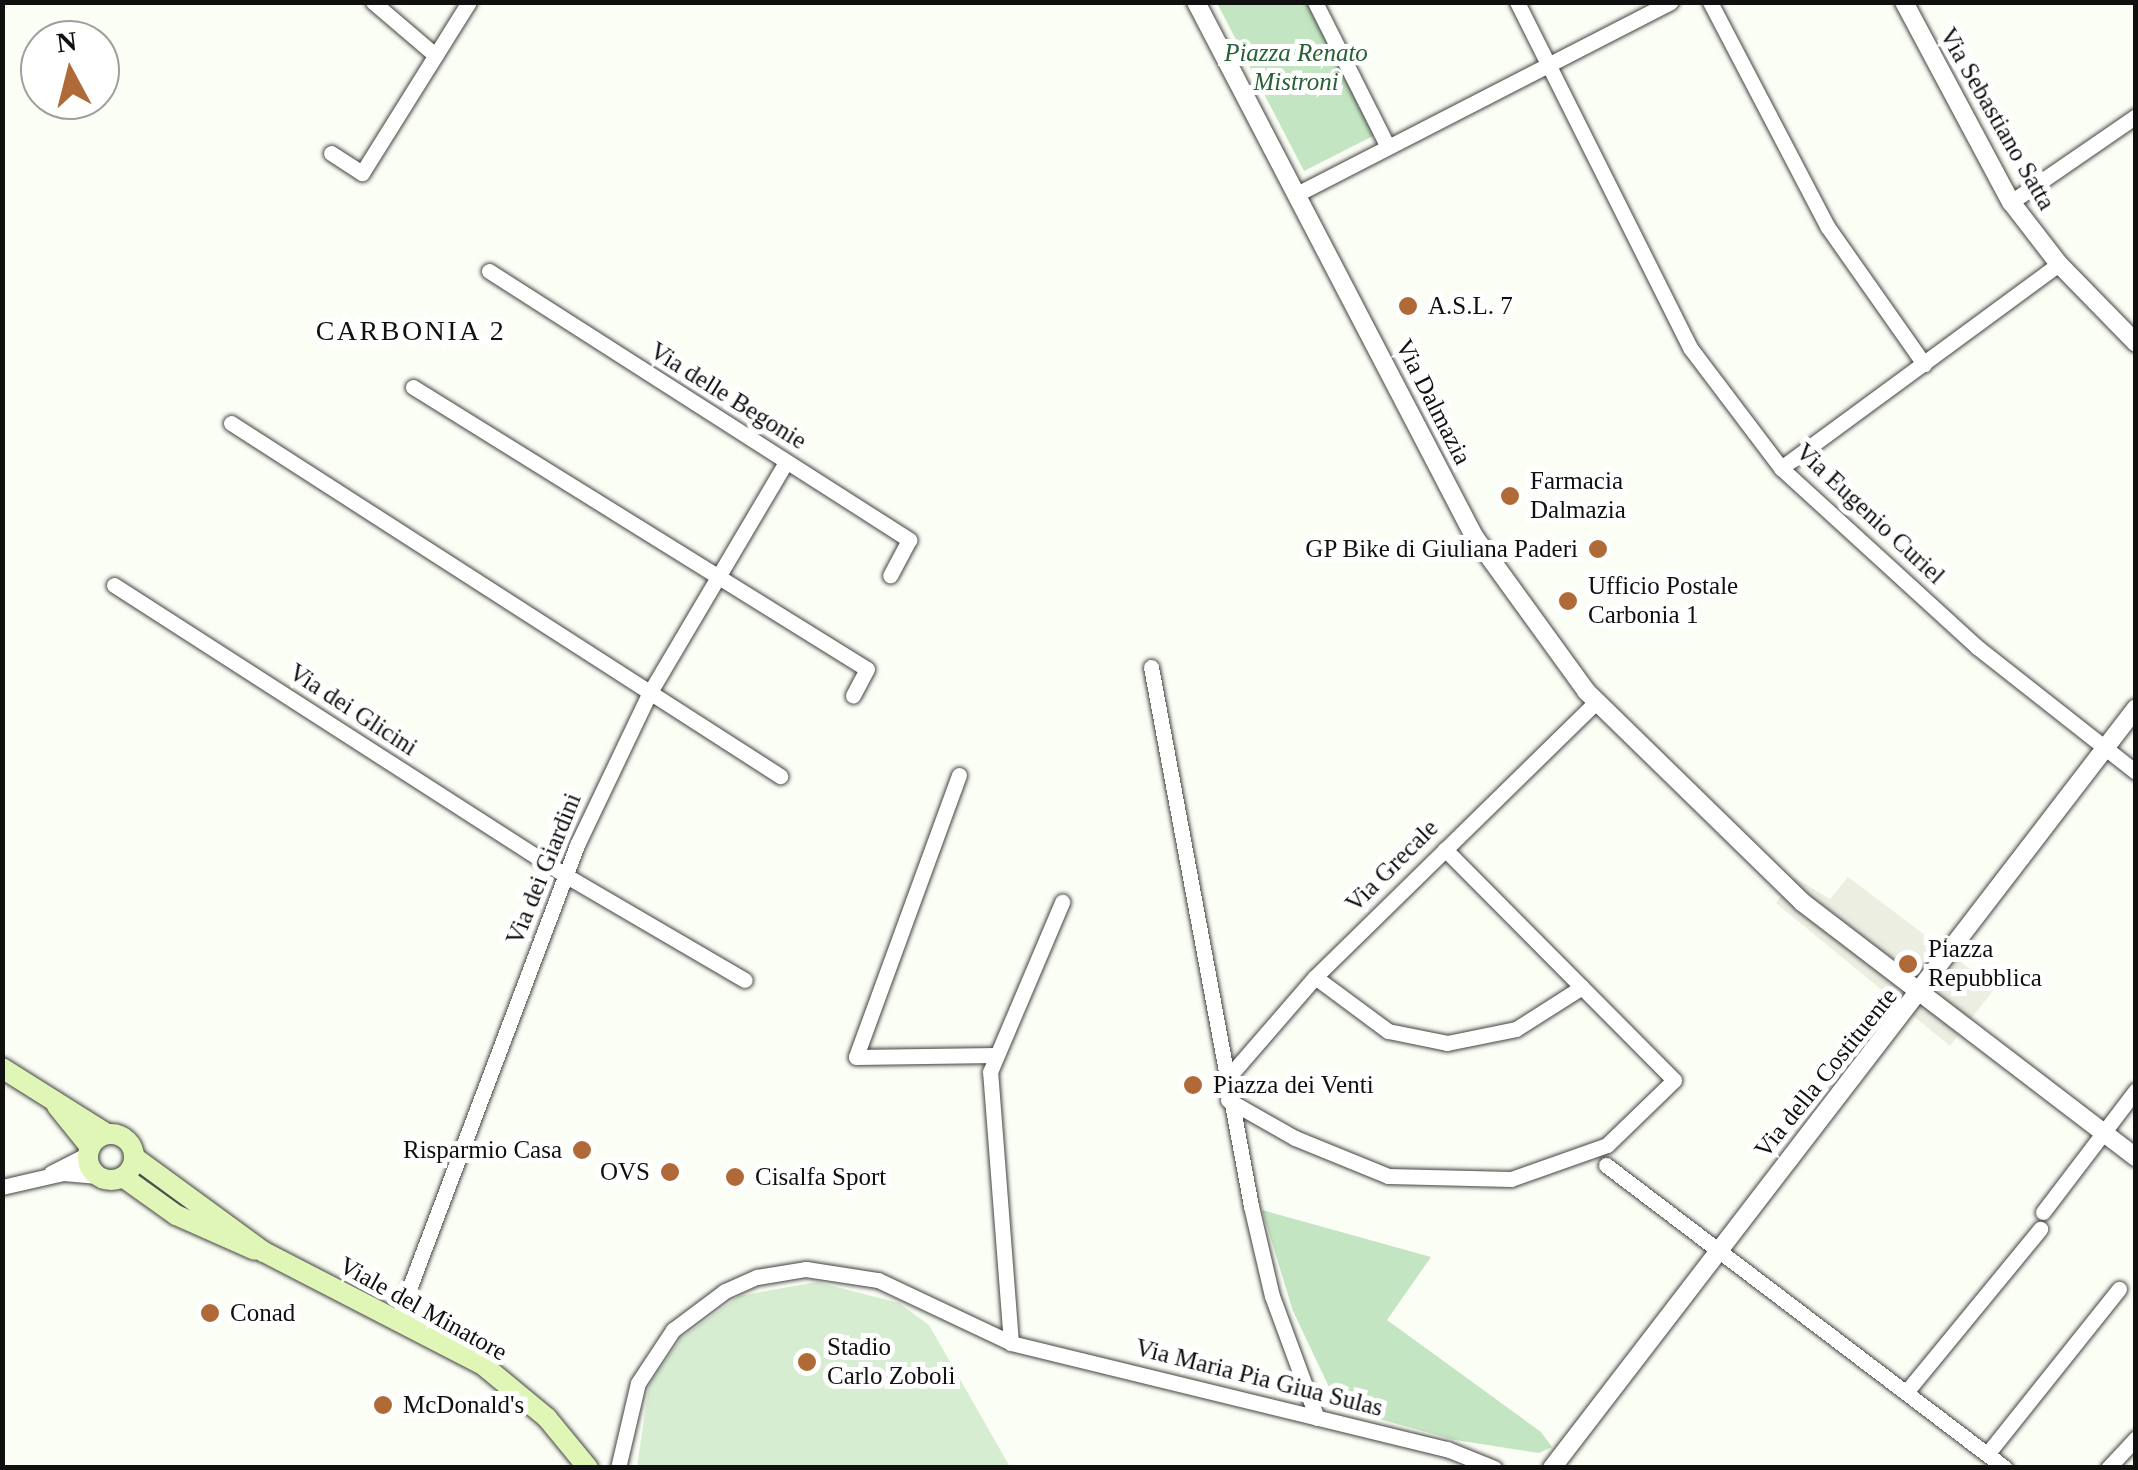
<!DOCTYPE html>
<style>
body{margin:0}
#map{position:relative;width:2138px;height:1470px;overflow:hidden;background:#fbfef4;font-family:Georgia,serif}
div>[style]{position:absolute}
[style*='--x']{left:calc(var(--x)*1px);top:calc(var(--y)*1px);width:calc(var(--w)*1px);rotate:calc(var(--a)*1deg)}
.green>*{inset:0;background:#c3e5c1}
.pitch>*{inset:0;background:#d7edd1}
.plaza>*{inset:0;background:#eceee2}
.roads{filter:drop-shadow(0 0 2px #434343) drop-shadow(0 0 2px #434343)}
.minor>*{height:15px;margin:-7.5px;padding:0 7.5px;transform-origin:7.5px;border-radius:7.5px;background:#fff}
.tertiary>*{height:18px;margin:-9px;padding:0 9px;transform-origin:9px;border-radius:9px;background:#fff}
.secondary>*{height:20px;margin:-10px;padding:0 10px;transform-origin:10px;border-radius:10px;background:#e0f6b7}
.secondary>.ring{margin:-10px;padding:0;box-sizing:content-box;background:none;border:20px solid #e0f6b7;border-radius:50%}
.dots>*{width:28px;height:28px;translate:-50% -50%;box-sizing:border-box;border:5px solid #fff;border-radius:50%}
span{translate:-50% -50%;white-space:nowrap;text-align:center;line-height:1.15;-webkit-text-stroke:10px #fff;paint-order:stroke}
.park-label{font-size:25px;color:#276136;font-style:italic}
.street-label{font-size:25px;color:#101010}
.poi-label{font-size:25px;color:#101010}
.left{translate:0 -50%;text-align:left}
.right{translate:-100% -50%;text-align:right}
.neighbourhood-label{font-size:28px;color:#101010;letter-spacing:2.5px}
.frame{position:absolute;inset:0;border:5px solid #101010;pointer-events:none}
.north{position:absolute;left:20px;top:20px;width:100px;height:100px;box-sizing:border-box;background:#fff;border:2px solid #9f9f9f;border-radius:50%;rotate:353deg;font-size:28px;font-weight:700;line-height:40px;text-align:center;color:#101010}
.north::after{content:'';display:block;margin:auto;width:35px;height:45px;background:#b06a37;clip-path:polygon(50% 0,100% 100%,50% 72%,0 100%)}
</style>
<div id="map">
<div class="green">
<div style="clip-path:polygon(1217px 3px,1307px 3px,1375px 135px,1304px 171px)"></div>
<div style="clip-path:polygon(1262px 1210px,1431px 1257px,1387px 1320px,1541px 1432px,1552px 1447px,1539px 1453px,1455px 1440px,1339px 1408px,1293px 1311px)"></div>
</div>
<div class="pitch">
<div style="clip-path:polygon(817px 1282px,899px 1303px,929px 1325px,1010px 1467px,637px 1467px,649px 1385px,681px 1338px,739px 1296px)"></div>
</div>
<div class="plaza">
<div style="clip-path:polygon(1848px 877px,1995px 988px,1950px 1046px,1776px 903px,1795px 878px,1830px 899px)"></div>
</div>
<div class="roads">
<div class="minor">
<div style="--x:373;--y:2;--w:82;--a:40.5"></div>
<div style="--x:1315;--y:2;--w:162;--a:63.3"></div>
<div style="--x:1517;--y:2;--w:388;--a:63.4"></div>
<div style="--x:1691;--y:349;--w:149;--a:52.9"></div>
<div style="--x:1781;--y:468;--w:265;--a:42.4"></div>
<div style="--x:1977;--y:647;--w:202;--a:38.2"></div>
<div style="--x:1710;--y:2;--w:253;--a:62.4"></div>
<div style="--x:1827;--y:226;--w:169;--a:54.9"></div>
<div style="--x:331;--y:153;--w:37;--a:33"></div>
<div style="--x:362;--y:173;--w:202;--a:-58"></div>
<div style="--x:1297;--y:194;--w:420;--a:-27.2"></div>
<div style="--x:2011;--y:202;--w:152;--a:-34.5"></div>
<div style="--x:489;--y:271;--w:499;--a:32.6"></div>
<div style="--x:909;--y:540;--w:40;--a:118"></div>
<div style="--x:413;--y:387;--w:534;--a:31.85"></div>
<div style="--x:867;--y:669;--w:30;--a:118"></div>
<div style="--x:231;--y:423;--w:653;--a:32.74"></div>
<div style="--x:1781;--y:468;--w:345;--a:-36.3"></div>
<div style="--x:114;--y:585;--w:536;--a:32.74"></div>
<div style="--x:565;--y:875;--w:208;--a:30.3"></div>
<div style="--x:1151;--y:667;--w:548;--a:79.49"></div>
<div style="--x:1251;--y:1206;--w:92;--a:76.9"></div>
<div style="--x:1272;--y:1296;--w:130;--a:69.8"></div>
<div style="--x:959;--y:775;--w:300;--a:110.1"></div>
<div style="--x:856;--y:1057;--w:140;--a:-0.8"></div>
<div style="--x:1315;--y:977;--w:91;--a:36.5"></div>
<div style="--x:1388;--y:1031;--w:60;--a:11.5"></div>
<div style="--x:1447;--y:1043;--w:70;--a:-11.5"></div>
<div style="--x:1516;--y:1029;--w:78;--a:-32.5"></div>
<div style="--x:1231;--y:1074;--w:128;--a:-49.1"></div>
<div style="--x:1315;--y:977;--w:393;--a:-44.4"></div>
<div style="--x:1228;--y:1100;--w:77;--a:29.6"></div>
<div style="--x:1295;--y:1138;--w:100;--a:22.2"></div>
<div style="--x:1388;--y:1176;--w:123;--a:1.4"></div>
<div style="--x:1511;--y:1179;--w:102;--a:-19.5"></div>
<div style="--x:1607;--y:1145;--w:93;--a:-44.1"></div>
<div style="--x:1674;--y:1080;--w:325;--a:-134.8"></div>
<div style="--x:1606;--y:1165;--w:501;--a:37.21"></div>
<div style="--x:51;--y:1173;--w:42;--a:-27.2"></div>
<div style="--x:2;--y:1187;--w:63;--a:-12.9"></div>
<div style="--x:63;--y:1173;--w:35;--a:5"></div>
<div style="--x:2043;--y:1212;--w:153;--a:-52.7"></div>
<div style="--x:398;--y:1318;--w:506;--a:-69.27"></div>
<div style="--x:577;--y:845;--w:170;--a:-64.5"></div>
<div style="--x:650;--y:692;--w:267;--a:-59.4"></div>
<div style="--x:1011;--y:1343;--w:272;--a:-94.4"></div>
<div style="--x:990;--y:1072;--w:185;--a:-67"></div>
<div style="--x:1907;--y:1391;--w:210;--a:-50.6"></div>
<div style="--x:1988;--y:1453;--w:210;--a:-51.4"></div>
<div style="--x:618;--y:1468;--w:87;--a:-76.8"></div>
<div style="--x:638;--y:1383;--w:64;--a:-56.6"></div>
<div style="--x:673;--y:1330;--w:65;--a:-36.9"></div>
<div style="--x:725;--y:1291;--w:35;--a:-24"></div>
<div style="--x:757;--y:1277;--w:50;--a:-9.3"></div>
<div style="--x:806;--y:1269;--w:73;--a:8.7"></div>
<div style="--x:878;--y:1280;--w:147;--a:25.3"></div>
<div style="--x:1011;--y:1343;--w:449;--a:13.7"></div>
<div style="--x:1447;--y:1449;--w:51;--a:22"></div>
<div style="--x:2108;--y:1468;--w:41;--a:-47"></div>
</div>
<div class="tertiary">
<div style="--x:1196;--y:2;--w:602;--a:62.5"></div>
<div style="--x:1474;--y:536;--w:191;--a:54.1"></div>
<div style="--x:1586;--y:691;--w:302;--a:44.3"></div>
<div style="--x:1802;--y:902;--w:420;--a:37.4"></div>
<div style="--x:1904;--y:2;--w:227;--a:61.9"></div>
<div style="--x:2011;--y:202;--w:78;--a:52.3"></div>
<div style="--x:2059;--y:264;--w:110;--a:45.7"></div>
<div style="--x:1552;--y:1468;--w:958;--a:-52.46"></div>
</div>
<div class="secondary">
<div style="--x:2;--y:1068;--w:124;--a:32.2"></div>
<div style="--x:57;--y:1106;--w:53;--a:51.2"></div>
<div class="ring" style="left:88px;top:1134px;width:26px;height:26px"></div>
<div style="--x:134;--y:1157;--w:161;--a:36.2"></div>
<div style="--x:264;--y:1252;--w:246;--a:27.3"></div>
<div style="--x:483;--y:1365;--w:83;--a:39.6"></div>
<div style="--x:547;--y:1418;--w:65;--a:50.6"></div>
<div style="--x:123;--y:1177;--w:65;--a:35.6"></div>
<div style="--x:176;--y:1215;--w:86;--a:23.9"></div>
</div>
</div>
<div class="dots">
<div style="left:1408px;top:306px;background:#b06a37"></div>
<div style="left:1510px;top:496px;background:#b06a37"></div>
<div style="left:1598px;top:549px;background:#b06a37"></div>
<div style="left:1568px;top:601px;background:#b06a37"></div>
<div style="left:1908px;top:964px;background:#b06a37"></div>
<div style="left:1193px;top:1085px;background:#b06a37"></div>
<div style="left:582px;top:1150px;background:#b06a37"></div>
<div style="left:670px;top:1172px;background:#b06a37"></div>
<div style="left:735px;top:1177px;background:#b06a37"></div>
<div style="left:210px;top:1313px;background:#b06a37"></div>
<div style="left:807px;top:1362px;background:#b06a37"></div>
<div style="left:383px;top:1405px;background:#b06a37"></div>
</div>
<div class="park-label">
<span style="left:1296px;top:68px">Piazza Renato<br>Mistroni</span>
</div>
<div class="street-label">
<span style="left:1997px;top:119px;rotate:60deg">Via Sebastiano Satta</span>
<span style="left:728px;top:396px;rotate:32deg">Via delle Begonie</span>
<span style="left:1433px;top:402px;rotate:63deg">Via Dalmazia</span>
<span style="left:1870px;top:514px;rotate:43deg">Via Eugenio Curiel</span>
<span style="left:353px;top:710px;rotate:33deg">Via dei Glicini</span>
<span style="left:1392px;top:866px;rotate:-45deg">Via Grecale</span>
<span style="left:544px;top:869px;rotate:-68deg">Via dei Giardini</span>
<span style="left:1826px;top:1073px;rotate:-51deg">Via della Costituente</span>
<span style="left:423px;top:1309px;rotate:29deg">Viale del Minatore</span>
<span style="left:1259px;top:1378px;rotate:14deg">Via Maria Pia Giua Sulas</span>
</div>
<div class="poi-label">
<span class="left" style="left:1428px;top:306px">A.S.L. 7</span>
<span class="left" style="left:1530px;top:496px">Farmacia<br>Dalmazia</span>
<span class="right" style="left:1578px;top:549px">GP Bike di Giuliana Paderi</span>
<span class="left" style="left:1588px;top:601px">Ufficio Postale<br>Carbonia 1</span>
<span class="left" style="left:1928px;top:964px">Piazza<br>Repubblica</span>
<span class="left" style="left:1213px;top:1085px">Piazza dei Venti</span>
<span class="right" style="left:562px;top:1150px">Risparmio Casa</span>
<span class="right" style="left:650px;top:1172px">OVS</span>
<span class="left" style="left:755px;top:1177px">Cisalfa Sport</span>
<span class="left" style="left:230px;top:1313px">Conad</span>
<span class="left" style="left:827px;top:1362px">Stadio<br>Carlo Zoboli</span>
<span class="left" style="left:403px;top:1405px">McDonald's</span>
</div>
<div class="neighbourhood-label">
<span style="left:411px;top:331px">CARBONIA 2</span>
</div>
<div class="frame"></div>
<div class="north">N</div>
</div>
